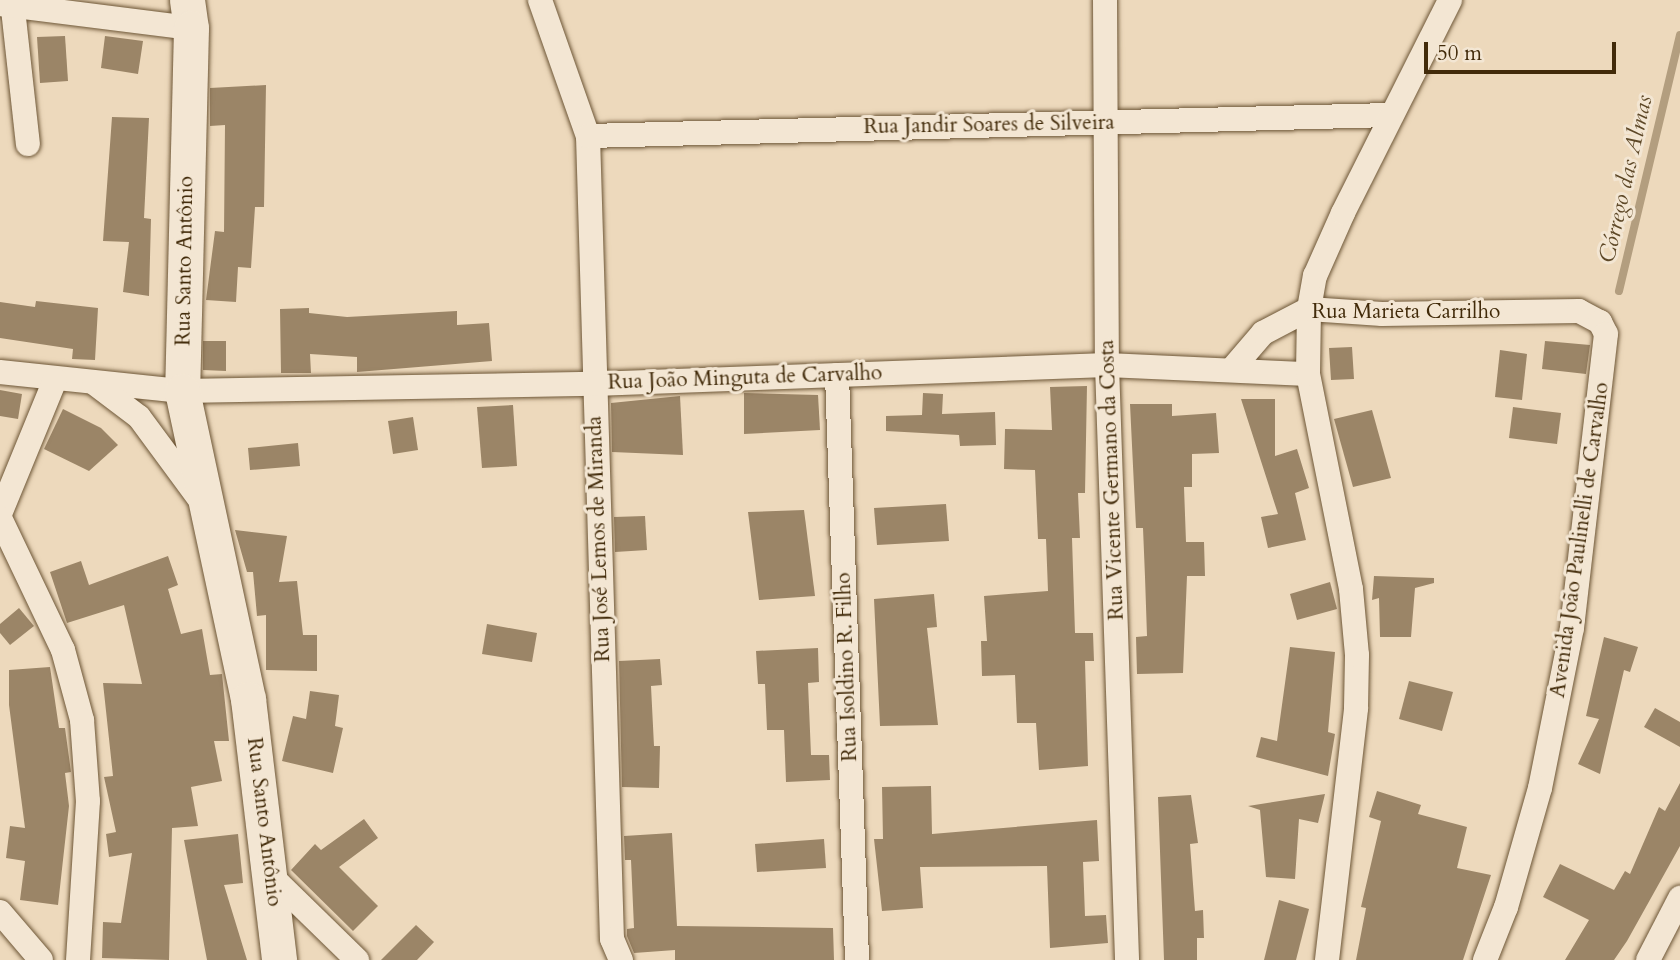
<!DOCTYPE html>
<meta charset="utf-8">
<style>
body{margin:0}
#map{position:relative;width:1680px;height:960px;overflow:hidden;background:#edd9bc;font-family:Cardo,serif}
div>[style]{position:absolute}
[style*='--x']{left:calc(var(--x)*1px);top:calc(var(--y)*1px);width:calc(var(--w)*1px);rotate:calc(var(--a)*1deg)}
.stream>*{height:8px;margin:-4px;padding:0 4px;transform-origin:4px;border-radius:4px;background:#b39e7f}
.building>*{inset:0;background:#9b8567}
.roads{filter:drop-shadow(0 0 2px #6d5636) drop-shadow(0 0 2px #6d5636)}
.street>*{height:24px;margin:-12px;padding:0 12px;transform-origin:12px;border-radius:12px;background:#f3e6d3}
.secondary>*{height:35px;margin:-17.5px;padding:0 17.5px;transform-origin:17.5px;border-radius:17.5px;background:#f3e6d3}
span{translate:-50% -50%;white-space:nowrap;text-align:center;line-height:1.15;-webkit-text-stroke:6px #f3e6d3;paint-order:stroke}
.street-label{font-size:21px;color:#422b0a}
.water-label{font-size:23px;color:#5e4827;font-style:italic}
.scale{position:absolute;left:1424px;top:42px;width:192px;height:32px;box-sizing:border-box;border:4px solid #422b0a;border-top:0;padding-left:9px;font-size:21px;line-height:24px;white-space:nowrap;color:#422b0a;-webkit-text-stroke:5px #f3e6d3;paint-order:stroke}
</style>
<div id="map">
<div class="stream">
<div style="--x:1619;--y:291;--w:263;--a:-76.6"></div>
</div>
<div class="building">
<div style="clip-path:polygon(65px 36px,68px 81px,40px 83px,37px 37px)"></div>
<div style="clip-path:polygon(105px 36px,143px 41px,138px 74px,101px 68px)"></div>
<div style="clip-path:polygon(266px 85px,264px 207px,255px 207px,251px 268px,238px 267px,236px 302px,206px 300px,215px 231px,224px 232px,225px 125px,210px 126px,210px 88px)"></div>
<div style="clip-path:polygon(112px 117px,149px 118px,144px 218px,151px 219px,149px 296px,123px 292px,129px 242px,103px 241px)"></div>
<div style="clip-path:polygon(36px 301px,98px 308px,95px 360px,72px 359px,73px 349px,0 338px,0 302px,35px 307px)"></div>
<div style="clip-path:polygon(309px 308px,309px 313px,347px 317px,457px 311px,457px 325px,489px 323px,492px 361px,357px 372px,357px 357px,310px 354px,311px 373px,281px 373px,280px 309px)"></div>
<div style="clip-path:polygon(203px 341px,226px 341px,226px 371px,203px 370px)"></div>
<div style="clip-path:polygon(1545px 341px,1590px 345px,1586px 374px,1542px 369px)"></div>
<div style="clip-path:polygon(1352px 347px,1354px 379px,1331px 380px,1329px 348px)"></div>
<div style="clip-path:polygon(1500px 350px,1527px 354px,1522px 400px,1495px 397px)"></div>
<div style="clip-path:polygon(1087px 386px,1085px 493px,1078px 493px,1080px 538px,1072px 538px,1075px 633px,1093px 633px,1094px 661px,1085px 661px,1088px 766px,1039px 770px,1036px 723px,1017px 723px,1015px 675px,982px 676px,981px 641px,987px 641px,984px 596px,1048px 591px,1046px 539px,1038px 539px,1035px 470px,1004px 469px,1005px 429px,1052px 430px,1050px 387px)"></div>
<div style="clip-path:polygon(0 390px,22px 394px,18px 419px,0 416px)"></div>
<div style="clip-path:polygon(744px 393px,818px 395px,820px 430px,744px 434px)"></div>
<div style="clip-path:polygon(923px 393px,943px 394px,942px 414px,995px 412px,996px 445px,960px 446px,959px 435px,886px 431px,886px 416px,922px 415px)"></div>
<div style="clip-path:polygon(680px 396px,683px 455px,612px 452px,611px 403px)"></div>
<div style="clip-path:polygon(1241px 399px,1275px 399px,1275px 456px,1297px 449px,1309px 488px,1295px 493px,1306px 540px,1268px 548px,1261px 517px,1278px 514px)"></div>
<div style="clip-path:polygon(1130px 404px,1172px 404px,1172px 416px,1216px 413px,1219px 453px,1192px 454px,1192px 487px,1184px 487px,1186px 542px,1204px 542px,1205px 576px,1187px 576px,1183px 673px,1137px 674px,1136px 637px,1147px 636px,1145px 577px,1143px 528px,1136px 528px)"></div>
<div style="clip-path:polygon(513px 405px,517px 466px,482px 468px,477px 407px)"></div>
<div style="clip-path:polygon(1513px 407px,1561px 413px,1557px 444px,1509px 438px)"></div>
<div style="clip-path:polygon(63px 409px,101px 428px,118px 445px,89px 471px,44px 449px)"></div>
<div style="clip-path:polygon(1372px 410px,1391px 478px,1353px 487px,1334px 419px)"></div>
<div style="clip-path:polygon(413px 417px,418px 450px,393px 454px,388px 421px)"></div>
<div style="clip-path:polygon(298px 443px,300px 466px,250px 470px,248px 448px)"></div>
<div style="clip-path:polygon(946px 504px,949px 541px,877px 545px,874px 508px)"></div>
<div style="clip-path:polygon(804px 510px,815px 596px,759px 600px,748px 512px)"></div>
<div style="clip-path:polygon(645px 516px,647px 550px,615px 552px,614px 517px)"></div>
<div style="clip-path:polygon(235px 530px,287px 536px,279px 582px,297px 581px,303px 635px,317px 635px,317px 671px,266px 670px,266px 615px,257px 616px,253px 572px,247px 572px)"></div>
<div style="clip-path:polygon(168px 556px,178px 585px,168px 589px,181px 634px,202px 629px,210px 675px,222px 674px,229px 741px,214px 741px,222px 781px,191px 787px,198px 826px,172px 828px,169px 960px,102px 958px,103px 922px,121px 923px,132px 853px,109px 857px,106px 834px,116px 832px,104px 777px,113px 776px,103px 683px,142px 684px,124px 605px,67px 623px,50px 572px,81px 561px,89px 585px)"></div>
<div style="clip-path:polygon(1374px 576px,1434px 578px,1434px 583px,1415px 588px,1411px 637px,1380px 637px,1379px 598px,1372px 600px)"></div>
<div style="clip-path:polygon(1330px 582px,1337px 609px,1297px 620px,1290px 594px)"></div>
<div style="clip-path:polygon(934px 594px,937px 627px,927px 628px,938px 725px,880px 726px,874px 599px)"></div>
<div style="clip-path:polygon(19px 608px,34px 626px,10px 645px,0 633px,0 624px)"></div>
<div style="clip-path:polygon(487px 624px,537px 633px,532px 662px,482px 654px)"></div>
<div style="clip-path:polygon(1604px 637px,1638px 647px,1630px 672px,1624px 670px,1600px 774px,1578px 764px,1599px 719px,1586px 716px)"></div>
<div style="clip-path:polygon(1290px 647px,1335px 652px,1328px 732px,1335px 734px,1328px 776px,1256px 757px,1261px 737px,1277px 741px)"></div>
<div style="clip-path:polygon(818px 648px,819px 682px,808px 683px,811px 755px,829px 755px,830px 780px,786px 782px,784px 730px,767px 730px,765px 684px,758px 684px,756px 651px)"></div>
<div style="clip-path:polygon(660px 659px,662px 685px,651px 686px,654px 746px,660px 746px,659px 788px,622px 787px,619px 661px)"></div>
<div style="clip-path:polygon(50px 667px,59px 728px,65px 728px,71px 772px,65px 773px,69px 806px,58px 905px,20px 900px,25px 861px,6px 858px,10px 826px,25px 828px,9px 705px,9px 670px)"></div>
<div style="clip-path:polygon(1409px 681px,1453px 692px,1442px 731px,1399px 719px)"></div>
<div style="clip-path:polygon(310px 691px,339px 695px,335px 726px,343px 728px,333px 773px,282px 761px,293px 716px,306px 719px)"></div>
<div style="clip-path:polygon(1655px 708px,1680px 722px,1680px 747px,1644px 727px)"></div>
<div style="clip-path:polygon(1680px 783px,1680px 846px,1627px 941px,1614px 960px,1565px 960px,1589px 920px,1543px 897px,1560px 864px,1614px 890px,1625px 871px,1630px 874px,1659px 807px,1665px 811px)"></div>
<div style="clip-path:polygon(931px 786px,932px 834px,1097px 820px,1099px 861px,1083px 862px,1085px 916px,1106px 915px,1108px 943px,1050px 948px,1047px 866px,920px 867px,923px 908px,882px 911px,874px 839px,883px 839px,882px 787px)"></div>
<div style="clip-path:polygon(1377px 791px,1421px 805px,1418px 814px,1467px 827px,1457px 868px,1491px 875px,1463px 960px,1356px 960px,1366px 908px,1361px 907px,1381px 821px,1369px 817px)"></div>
<div style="clip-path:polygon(1325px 794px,1318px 823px,1299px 819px,1295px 879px,1266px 877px,1260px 810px,1248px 806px)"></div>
<div style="clip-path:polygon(1191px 795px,1198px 843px,1190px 844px,1195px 911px,1203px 910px,1204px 938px,1197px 938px,1197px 960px,1164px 960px,1158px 797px)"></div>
<div style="clip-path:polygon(364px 819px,378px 838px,339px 867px,378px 906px,353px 931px,291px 870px,315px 844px,321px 850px)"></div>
<div style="clip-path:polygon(672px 833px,677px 926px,833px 928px,834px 960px,675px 960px,675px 950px,634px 953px,627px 936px,627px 929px,634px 928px,631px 860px,625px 860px,624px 836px)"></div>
<div style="clip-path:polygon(238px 834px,243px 883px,224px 885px,247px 960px,207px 960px,184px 840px)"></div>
<div style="clip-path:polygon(824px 839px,826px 868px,757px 872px,755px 844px)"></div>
<div style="clip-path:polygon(1279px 900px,1309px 909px,1296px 960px,1264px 960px)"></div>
<div style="clip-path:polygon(416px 925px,434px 942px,417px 960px,381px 960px)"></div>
</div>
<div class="roads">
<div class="street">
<div style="--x:12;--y:0;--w:145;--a:83.7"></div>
<div style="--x:540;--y:0;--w:144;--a:70.6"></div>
<div style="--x:588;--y:136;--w:803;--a:88.29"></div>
<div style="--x:612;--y:939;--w:23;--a:67"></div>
<div style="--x:1105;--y:0;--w:365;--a:89.7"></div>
<div style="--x:1107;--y:365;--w:595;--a:88.07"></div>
<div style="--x:0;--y:4;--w:193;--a:7.2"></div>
<div style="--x:588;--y:136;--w:803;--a:-1.5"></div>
<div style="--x:1232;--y:369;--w:48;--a:-49.3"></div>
<div style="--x:1263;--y:333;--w:52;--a:-27.6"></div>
<div style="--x:1309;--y:309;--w:73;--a:3.9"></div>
<div style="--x:1382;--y:314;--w:197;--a:-0.9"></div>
<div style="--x:1579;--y:311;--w:24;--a:28"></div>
<div style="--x:1600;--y:322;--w:13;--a:63"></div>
<div style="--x:1606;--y:334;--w:296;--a:96.6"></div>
<div style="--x:1572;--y:628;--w:163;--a:101.3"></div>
<div style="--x:1540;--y:788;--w:124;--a:105.9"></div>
<div style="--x:1506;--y:907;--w:57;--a:111.6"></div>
<div style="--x:0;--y:372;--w:183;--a:6"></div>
<div style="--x:182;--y:391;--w:412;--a:-1"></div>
<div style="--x:594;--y:384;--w:513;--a:-2.12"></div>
<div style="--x:1107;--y:365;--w:201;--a:2.6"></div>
<div style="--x:837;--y:375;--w:585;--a:88.04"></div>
<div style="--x:94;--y:383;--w:56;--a:37.1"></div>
<div style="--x:139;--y:417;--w:99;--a:53.6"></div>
<div style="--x:0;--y:514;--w:145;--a:-67.7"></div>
<div style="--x:0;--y:518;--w:146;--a:64.5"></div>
<div style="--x:63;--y:650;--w:73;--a:74.8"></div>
<div style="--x:82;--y:720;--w:81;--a:85.8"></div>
<div style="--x:88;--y:801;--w:159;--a:93.6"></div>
<div style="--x:272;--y:877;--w:119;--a:44.3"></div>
<div style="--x:0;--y:912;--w:63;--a:49.5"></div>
<div style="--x:1327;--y:960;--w:254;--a:-83.4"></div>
<div style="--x:1356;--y:708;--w:53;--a:-88.9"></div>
<div style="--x:1357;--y:655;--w:66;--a:-95.2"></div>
<div style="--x:1351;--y:589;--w:219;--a:-101.3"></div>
<div style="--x:1308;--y:374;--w:65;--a:-89.1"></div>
<div style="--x:1309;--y:309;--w:34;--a:-80"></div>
<div style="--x:1315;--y:276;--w:69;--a:-66"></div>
<div style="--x:1343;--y:213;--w:238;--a:-63.3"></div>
<div style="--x:1648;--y:960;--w:70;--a:-62.7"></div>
</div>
<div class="secondary">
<div style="--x:187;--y:0;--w:28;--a:82"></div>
<div style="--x:191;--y:28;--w:363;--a:91.4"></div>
<div style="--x:182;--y:391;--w:315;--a:77.9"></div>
<div style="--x:248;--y:699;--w:263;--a:83.2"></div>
</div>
</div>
<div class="street-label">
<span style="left:989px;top:125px;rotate:-1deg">Rua Jandir Soares de Silveira</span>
<span style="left:185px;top:261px;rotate:-89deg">Rua Santo Antônio</span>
<span style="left:1406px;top:312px">Rua Marieta Carrilho</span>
<span style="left:745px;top:378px;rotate:-2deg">Rua João Minguta de Carvalho</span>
<span style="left:1112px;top:480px;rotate:-92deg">Rua Vicente Germano da Costa</span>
<span style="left:599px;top:539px;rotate:-92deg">Rua José Lemos de Miranda</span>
<span style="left:1580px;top:540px;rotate:-82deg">Avenida João Paulinelli de Carvalho</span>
<span style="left:847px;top:667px;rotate:-92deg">Rua Isoldino R. Filho</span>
<span style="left:264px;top:822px;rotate:83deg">Rua Santo Antônio</span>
</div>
<div class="water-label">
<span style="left:1626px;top:179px;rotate:-77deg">Córrego das Almas</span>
</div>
<div class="scale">50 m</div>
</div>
